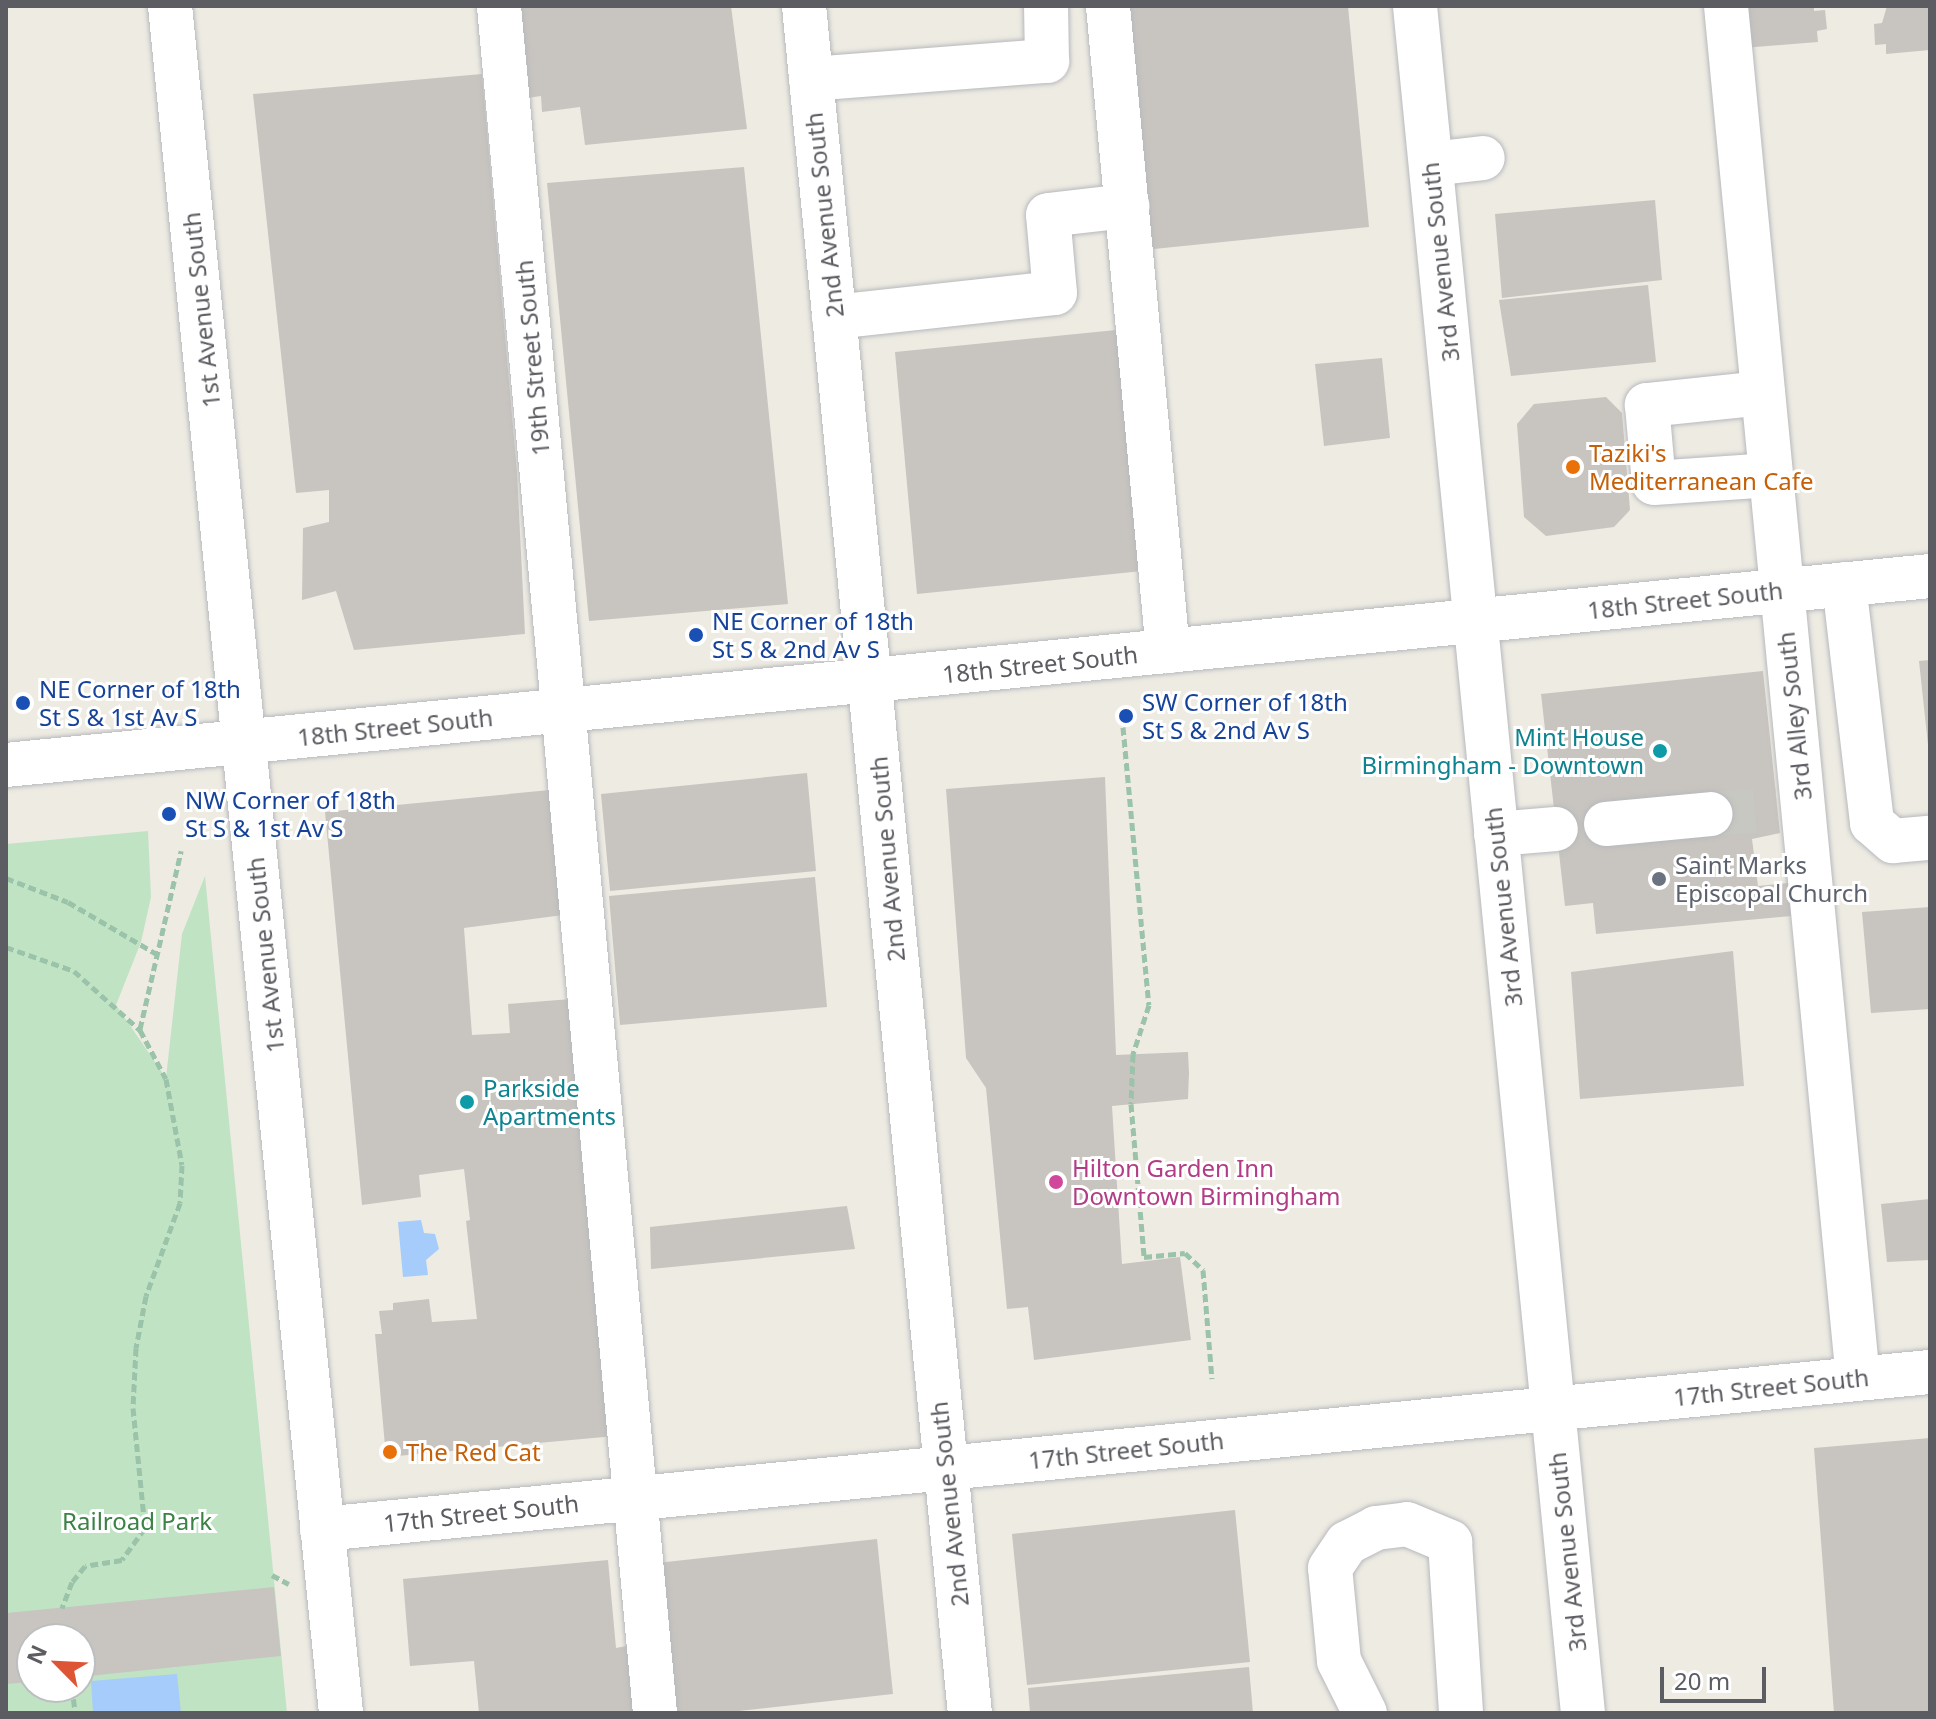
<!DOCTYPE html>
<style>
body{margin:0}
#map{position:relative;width:1936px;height:1719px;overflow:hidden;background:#edebe2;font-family:"Noto Sans",sans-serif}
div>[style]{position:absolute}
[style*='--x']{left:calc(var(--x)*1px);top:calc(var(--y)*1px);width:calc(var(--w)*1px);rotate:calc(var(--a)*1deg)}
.green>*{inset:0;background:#c0e3c4}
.water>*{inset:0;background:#a5ccfa}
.building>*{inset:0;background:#c8c5c0}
.minor-tunnel>*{height:44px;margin-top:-22px;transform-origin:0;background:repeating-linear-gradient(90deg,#c8c8c2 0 44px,transparent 0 66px)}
.path>*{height:5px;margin-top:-2.5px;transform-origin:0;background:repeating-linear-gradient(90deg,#9ac3aa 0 8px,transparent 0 12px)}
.roads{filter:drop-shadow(0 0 2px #b8b9be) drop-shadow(0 0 2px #b8b9be)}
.minor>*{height:44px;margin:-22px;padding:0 22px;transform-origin:22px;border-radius:22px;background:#fff}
.dots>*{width:22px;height:22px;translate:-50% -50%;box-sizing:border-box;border:4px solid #fff;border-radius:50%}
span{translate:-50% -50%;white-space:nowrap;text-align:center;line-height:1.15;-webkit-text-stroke:6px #fff;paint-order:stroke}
.street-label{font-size:24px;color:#5b5d62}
.food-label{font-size:24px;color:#c56008}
.left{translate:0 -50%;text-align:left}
.transit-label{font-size:24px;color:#164399}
.culture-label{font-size:24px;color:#0d838f}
.right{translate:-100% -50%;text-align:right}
.worship-label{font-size:24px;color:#5b616d}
.hotel-label{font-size:24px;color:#b23c85}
.park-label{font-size:24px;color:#3a8245}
.frame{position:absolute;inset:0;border:8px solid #5b5d62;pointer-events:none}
.north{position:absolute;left:16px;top:1623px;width:80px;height:80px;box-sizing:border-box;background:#fff;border:2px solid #bdbec0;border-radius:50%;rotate:294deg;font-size:22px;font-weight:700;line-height:32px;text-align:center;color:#5b5d62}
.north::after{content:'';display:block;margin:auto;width:28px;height:36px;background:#de5536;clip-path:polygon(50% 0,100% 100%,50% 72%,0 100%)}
.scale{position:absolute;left:1660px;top:1667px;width:106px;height:36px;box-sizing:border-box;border:4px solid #5b5d62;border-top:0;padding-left:10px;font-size:24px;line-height:28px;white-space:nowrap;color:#5b5d62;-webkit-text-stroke:6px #fff;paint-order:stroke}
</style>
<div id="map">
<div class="green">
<div style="clip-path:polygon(evenodd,148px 831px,151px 897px,141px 942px,116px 1005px,166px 1078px,182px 934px,205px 876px,287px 1713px,6px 1713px,6px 844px,148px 831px,32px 1639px,80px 1639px,80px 1687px,32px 1687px,32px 1639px)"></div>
</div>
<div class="water">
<div style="clip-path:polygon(421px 1220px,424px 1233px,435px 1234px,439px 1249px,426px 1260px,428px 1275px,403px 1277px,398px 1222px)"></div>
<div style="clip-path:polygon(177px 1674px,181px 1713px,93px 1713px,91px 1681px)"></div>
</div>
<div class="building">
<div style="clip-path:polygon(506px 6px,731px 6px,747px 129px,585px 145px,580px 107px,542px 112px,541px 96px,513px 100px)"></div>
<div style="clip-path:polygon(1122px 6px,1348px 6px,1369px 227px,1144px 250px)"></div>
<div style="clip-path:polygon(1740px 6px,1814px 6px,1814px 11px,1825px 10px,1827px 29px,1817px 31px,1818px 42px,1743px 48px)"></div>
<div style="clip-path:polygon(1887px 6px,1930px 6px,1930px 50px,1886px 54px,1886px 44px,1875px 45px,1874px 24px,1882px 23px)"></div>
<div style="clip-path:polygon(482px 74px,517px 472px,525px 634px,354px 650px,336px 591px,302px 600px,303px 528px,329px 522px,329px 490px,296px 493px,253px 94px)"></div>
<div style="clip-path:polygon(744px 167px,788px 604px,589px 621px,547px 183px)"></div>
<div style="clip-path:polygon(1655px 200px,1662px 280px,1502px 298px,1495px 214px)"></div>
<div style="clip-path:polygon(1648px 285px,1656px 362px,1511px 376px,1499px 300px)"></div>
<div style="clip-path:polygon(1116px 330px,1142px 571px,917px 594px,895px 352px)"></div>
<div style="clip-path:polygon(1382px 358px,1390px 438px,1324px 446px,1315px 364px)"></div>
<div style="clip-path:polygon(1606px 397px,1622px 413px,1630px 510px,1614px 527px,1546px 536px,1524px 517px,1517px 424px,1534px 404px)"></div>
<div style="clip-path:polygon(1930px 660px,1930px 745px,1928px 745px,1919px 661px)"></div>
<div style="clip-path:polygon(1763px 671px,1780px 833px,1752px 839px,1758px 886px,1788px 883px,1791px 916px,1596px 934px,1593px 903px,1565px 906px,1541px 694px)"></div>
<div style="clip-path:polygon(807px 773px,816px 871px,610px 891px,601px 794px)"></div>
<div style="clip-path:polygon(1105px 777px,1116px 1055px,1188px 1052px,1189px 1073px,1188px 1099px,1112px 1106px,1122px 1264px,1180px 1257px,1191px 1340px,1034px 1360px,1028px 1307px,1007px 1309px,986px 1088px,966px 1058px,946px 789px)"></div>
<div style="clip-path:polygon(550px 790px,563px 915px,464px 928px,472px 1035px,510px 1033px,508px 1004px,571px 999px,615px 1436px,386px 1457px,375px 1334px,382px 1334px,379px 1311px,393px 1310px,393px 1303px,429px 1299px,432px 1322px,477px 1319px,466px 1221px,470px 1220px,464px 1169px,419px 1175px,421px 1197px,362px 1205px,325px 812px)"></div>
<div style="clip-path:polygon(815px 877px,827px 1007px,620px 1025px,609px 896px)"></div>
<div style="clip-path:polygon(1930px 907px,1930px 1009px,1871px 1013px,1862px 912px)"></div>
<div style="clip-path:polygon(1733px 951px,1744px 1086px,1580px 1099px,1571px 972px)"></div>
<div style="clip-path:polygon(1930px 1199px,1930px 1260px,1887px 1262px,1881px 1204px)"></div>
<div style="clip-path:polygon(847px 1206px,855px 1249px,651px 1269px,650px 1227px)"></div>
<div style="clip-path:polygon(1930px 1438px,1930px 1713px,1834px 1713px,1814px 1448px)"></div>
<div style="clip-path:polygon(1235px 1510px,1250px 1662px,1027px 1685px,1012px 1534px)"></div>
<div style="clip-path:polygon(877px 1539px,893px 1694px,720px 1713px,673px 1713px,657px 1563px)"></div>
<div style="clip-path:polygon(608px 1560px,616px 1648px,631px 1645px,638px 1713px,479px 1713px,474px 1661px,410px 1666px,403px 1579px)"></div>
<div style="clip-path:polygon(274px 1587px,281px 1656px,80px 1677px,80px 1639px,32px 1639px,32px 1682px,6px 1684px,6px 1613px)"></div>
<div style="clip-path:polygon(1249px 1667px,1253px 1713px,1030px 1713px,1028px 1688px)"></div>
</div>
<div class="minor-tunnel">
<div style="--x:1711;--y:814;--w:66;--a:-4.3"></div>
</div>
<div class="path">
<div style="--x:1123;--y:727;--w:279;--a:84.7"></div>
<div style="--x:1149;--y:1005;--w:52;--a:108.1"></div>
<div style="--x:1133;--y:1054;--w:50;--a:92.3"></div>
<div style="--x:1131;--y:1104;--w:154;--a:85.1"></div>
<div style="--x:1144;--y:1257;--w:41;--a:-5.6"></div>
<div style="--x:1185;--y:1253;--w:25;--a:43"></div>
<div style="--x:1203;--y:1270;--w:109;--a:85.3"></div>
<div style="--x:6;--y:878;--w:66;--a:21.2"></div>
<div style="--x:68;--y:902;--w:107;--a:30.4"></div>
<div style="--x:6;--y:947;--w:72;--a:19.4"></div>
<div style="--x:74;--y:971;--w:89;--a:41.8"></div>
<div style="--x:140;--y:1030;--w:55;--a:62"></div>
<div style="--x:166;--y:1079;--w:87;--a:79.5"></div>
<div style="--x:182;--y:1165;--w:38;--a:93"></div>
<div style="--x:180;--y:1203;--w:99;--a:110.1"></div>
<div style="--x:146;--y:1296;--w:53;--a:100.9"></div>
<div style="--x:136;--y:1348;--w:60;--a:92.9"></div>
<div style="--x:133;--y:1408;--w:121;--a:84.3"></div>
<div style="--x:145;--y:1528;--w:39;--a:126"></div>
<div style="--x:122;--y:1560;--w:37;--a:171"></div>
<div style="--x:85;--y:1566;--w:21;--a:129"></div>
<div style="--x:72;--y:1582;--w:28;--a:111"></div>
<div style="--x:140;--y:1029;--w:183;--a:-77"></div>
<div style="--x:272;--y:1575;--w:19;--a:28"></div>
<div style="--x:72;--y:1687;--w:26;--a:83"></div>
</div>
<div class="roads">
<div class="minor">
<div style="--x:170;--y:6;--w:1716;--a:84.28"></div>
<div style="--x:499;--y:6;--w:1714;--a:84.78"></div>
<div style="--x:804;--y:6;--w:1715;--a:84.45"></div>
<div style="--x:1108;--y:6;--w:648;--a:84.69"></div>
<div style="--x:1415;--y:6;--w:1715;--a:84.38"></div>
<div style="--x:1726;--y:6;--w:1379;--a:84.51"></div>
<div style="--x:811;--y:79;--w:237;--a:-4.4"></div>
<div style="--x:1047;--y:61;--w:55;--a:-91"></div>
<div style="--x:1431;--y:164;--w:52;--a:-6.6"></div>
<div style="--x:834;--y:317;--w:222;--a:-6.2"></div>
<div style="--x:1055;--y:293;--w:78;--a:-95.1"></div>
<div style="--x:1048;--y:215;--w:80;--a:-6.5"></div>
<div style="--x:1763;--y:393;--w:117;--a:174.1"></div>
<div style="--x:1647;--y:405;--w:78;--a:84.9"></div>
<div style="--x:1654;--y:483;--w:117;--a:-3.9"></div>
<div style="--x:1844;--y:584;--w:241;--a:83.3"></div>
<div style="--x:1872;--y:823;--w:28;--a:41"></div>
<div style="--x:1893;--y:841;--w:37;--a:-5"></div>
<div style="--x:6;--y:765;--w:1933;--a:-5.61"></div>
<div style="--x:1606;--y:824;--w:105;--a:-5.4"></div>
<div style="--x:1496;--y:834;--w:60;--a:-4.8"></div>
<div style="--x:322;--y:1529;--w:1616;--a:-5.58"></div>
<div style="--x:1365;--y:1713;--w:58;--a:-116.6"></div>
<div style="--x:1339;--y:1661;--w:93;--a:-95.5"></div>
<div style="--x:1330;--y:1568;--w:30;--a:-56"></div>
<div style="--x:1347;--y:1543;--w:33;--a:-27"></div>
<div style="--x:1376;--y:1528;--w:31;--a:-7"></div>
<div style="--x:1407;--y:1524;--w:47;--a:22.7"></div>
<div style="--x:1450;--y:1542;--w:171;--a:86.3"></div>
</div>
</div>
<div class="dots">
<div style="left:1573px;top:467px;background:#e8710a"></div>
<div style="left:696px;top:635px;background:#1a4fb4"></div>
<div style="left:23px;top:703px;background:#1a4fb4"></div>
<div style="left:1126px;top:716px;background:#1a4fb4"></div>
<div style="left:1660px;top:751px;background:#0f9aa8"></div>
<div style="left:169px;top:814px;background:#1a4fb4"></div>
<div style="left:1659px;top:879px;background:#6b7280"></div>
<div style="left:467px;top:1102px;background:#0f9aa8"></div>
<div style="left:1056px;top:1182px;background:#d1479c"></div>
<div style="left:390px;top:1452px;background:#e8710a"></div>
</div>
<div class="street-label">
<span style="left:824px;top:215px;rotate:-96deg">2nd Avenue South</span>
<span style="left:1440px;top:262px;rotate:-96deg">3rd Avenue South</span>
<span style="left:201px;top:310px;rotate:-96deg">1st Avenue South</span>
<span style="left:532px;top:358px;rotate:-95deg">19th Street South</span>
<span style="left:1685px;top:600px;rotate:-6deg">18th Street South</span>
<span style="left:1040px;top:664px;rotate:-6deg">18th Street South</span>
<span style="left:1794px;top:716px;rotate:-96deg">3rd Alley South</span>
<span style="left:395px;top:727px;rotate:-6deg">18th Street South</span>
<span style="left:887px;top:859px;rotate:-95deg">2nd Avenue South</span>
<span style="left:1503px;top:907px;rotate:-96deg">3rd Avenue South</span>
<span style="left:265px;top:955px;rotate:-96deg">1st Avenue South</span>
<span style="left:1771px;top:1387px;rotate:-6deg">17th Street South</span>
<span style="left:1126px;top:1450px;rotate:-6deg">17th Street South</span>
<span style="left:949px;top:1504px;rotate:-96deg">2nd Avenue South</span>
<span style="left:481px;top:1513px;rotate:-6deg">17th Street South</span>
<span style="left:1567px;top:1552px;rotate:-96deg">3rd Avenue South</span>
</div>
<div class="food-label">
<span class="left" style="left:1589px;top:467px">Taziki's<br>Mediterranean Cafe</span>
<span class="left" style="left:406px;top:1452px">The Red Cat</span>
</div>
<div class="transit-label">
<span class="left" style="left:712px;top:635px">NE Corner of 18th<br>St S &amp; 2nd Av S</span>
<span class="left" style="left:39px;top:703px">NE Corner of 18th<br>St S &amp; 1st Av S</span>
<span class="left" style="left:1142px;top:716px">SW Corner of 18th<br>St S &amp; 2nd Av S</span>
<span class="left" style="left:185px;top:814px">NW Corner of 18th<br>St S &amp; 1st Av S</span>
</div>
<div class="culture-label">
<span class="right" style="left:1644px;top:751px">Mint House<br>Birmingham - Downtown</span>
<span class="left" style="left:483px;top:1102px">Parkside<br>Apartments</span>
</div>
<div class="worship-label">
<span class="left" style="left:1675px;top:879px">Saint Marks<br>Episcopal Church</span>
</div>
<div class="hotel-label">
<span class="left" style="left:1072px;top:1182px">Hilton Garden Inn<br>Downtown Birmingham</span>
</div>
<div class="park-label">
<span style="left:137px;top:1521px">Railroad Park</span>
</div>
<div class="frame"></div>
<div class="north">N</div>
<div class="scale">20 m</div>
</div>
